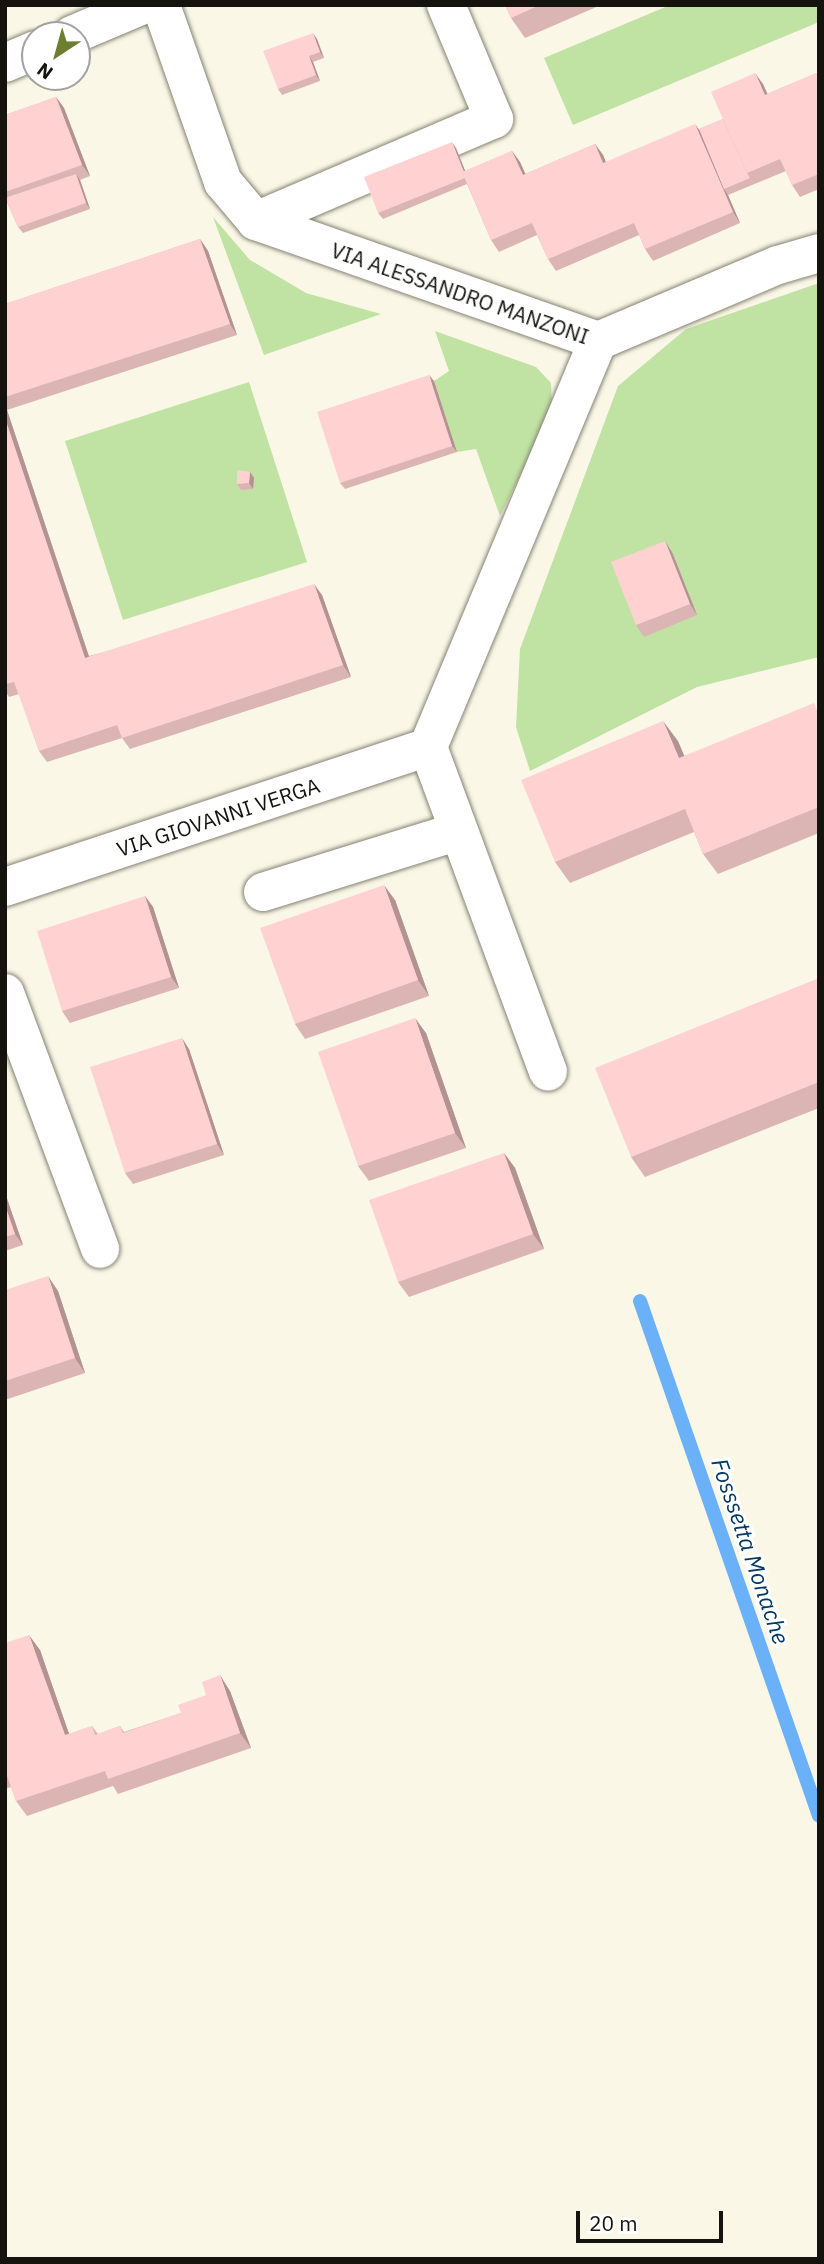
<!DOCTYPE html>
<style>
body{margin:0}
#map{position:relative;width:824px;height:2264px;overflow:hidden;background:#fbf7e7;font-family:"IBM Plex Sans",sans-serif}
div>[style]{position:absolute}
[style*='--x']{left:calc(var(--x)*1px);top:calc(var(--y)*1px);width:calc(var(--w)*1px);rotate:calc(var(--a)*1deg)}
.green>*{inset:0;background:#c0e2a3}
.stream>*{height:14px;margin:-7px;padding:0 7px;transform-origin:7px;border-radius:7px;background:#6ab1f9}
.roads{filter:drop-shadow(0 0 2px #858274) drop-shadow(0 0 2px #858274)}
.street>*{height:38px;margin:-19px;padding:0 19px;transform-origin:19px;border-radius:19px;background:#fff}
.wall>*{inset:0;background:#dbb5b4}
.shaded-wall>*{inset:0;background:#b29392}
.building>*{inset:0;background:#ffd2d1}
span{translate:-50% -50%;white-space:nowrap;text-align:center;line-height:1.15;-webkit-text-stroke:6px #fff;paint-order:stroke}
.street-label{font-size:21px;color:#14130e}
.water-label{font-size:23px;color:#003865;font-style:italic}
.frame{position:absolute;inset:0;border:7px solid #14130e;pointer-events:none}
.north{position:absolute;left:21px;top:21px;width:70px;height:70px;box-sizing:border-box;background:#fff;border:2px solid #a1a19f;border-radius:50%;rotate:216deg;font-size:19px;font-weight:700;line-height:28px;text-align:center;color:#14130e}
.north::after{content:'';display:block;margin:auto;width:24px;height:32px;background:#6b7f2f;clip-path:polygon(50% 0,100% 100%,50% 72%,0 100%)}
.scale{position:absolute;left:576px;top:2211px;width:147px;height:32px;box-sizing:border-box;border:4px solid #14130e;border-top:0;padding-left:9px;font-size:21px;line-height:24px;white-space:nowrap;color:#14130e;-webkit-text-stroke:5px #fff;paint-order:stroke}
</style>
<div id="map">
<div class="green">
<div style="clip-path:polygon(670px 5px,819px 5px,819px 22px,573px 125px,544px 58px)"></div>
<div style="clip-path:polygon(213px 217px,250px 260px,306px 293px,381px 314px,264px 355px)"></div>
<div style="clip-path:polygon(819px 283px,819px 657px,697px 687px,530px 771px,516px 727px,520px 649px,618px 386px,686px 329px)"></div>
<div style="clip-path:polygon(435px 331px,536px 367px,551px 383px,552px 411px,500px 516px,476px 449px,457px 452px,434px 381px,449px 371px)"></div>
<div style="clip-path:polygon(249px 382px,307px 562px,123px 620px,65px 441px)"></div>
</div>
<div class="stream">
<div style="--x:640;--y:1301;--w:545;--a:70.83"></div>
</div>
<div class="roads">
<div class="street">
<div style="--x:161;--y:5;--w:188;--a:70.7"></div>
<div style="--x:223;--y:182;--w:51;--a:49.8"></div>
<div style="--x:256;--y:221;--w:362;--a:19.3"></div>
<div style="--x:598;--y:341;--w:195;--a:-22.9"></div>
<div style="--x:778;--y:265;--w:43;--a:-16.3"></div>
<div style="--x:72;--y:35;--w:77;--a:-22.9"></div>
<div style="--x:5;--y:63;--w:33;--a:-23"></div>
<div style="--x:256;--y:221;--w:259;--a:-23.2"></div>
<div style="--x:494;--y:119;--w:124;--a:-112.8"></div>
<div style="--x:428;--y:747;--w:346;--a:69.7"></div>
<div style="--x:5;--y:887;--w:446;--a:-18.3"></div>
<div style="--x:428;--y:747;--w:440;--a:-67.3"></div>
<div style="--x:263;--y:892;--w:205;--a:-17.3"></div>
<div style="--x:5;--y:993;--w:273;--a:69.6"></div>
</div>
</div>
<div class="wall">
<div style="clip-path:polygon(505px 5px,601px 5px,525px 38px,511px 18px)"></div>
<div style="clip-path:polygon(317px 39px,324px 58px,313px 62px,320px 81px,282px 95px,278px 89px)"></div>
<div style="clip-path:polygon(819px 72px,819px 189px,800px 197px,792px 185px,786px 171px,728px 195px,740px 223px,653px 261px,645px 249px,639px 235px,556px 271px,548px 259px,537px 235px,499px 252px,491px 240px,467px 184px,383px 219px,378px 213px,456px 148px,465px 171px,512px 151px,520px 162px,525px 174px,595px 144px,603px 155px,606px 162px,699px 129px,723px 119px,763px 84px,767px 94px)"></div>
<div style="clip-path:polygon(56px 97px,64px 108px,90px 176px,80px 180px,90px 209px,23px 233px,18px 227px,5px 198px,5px 115px)"></div>
<div style="clip-path:polygon(200px 239px,208px 251px,237px 335px,7px 410px,89px 656px,322px 595px,351px 677px,130px 749px,122px 738px,47px 762px,39px 751px,19px 694px,9px 697px,5px 691px,5px 304px)"></div>
<div style="clip-path:polygon(434px 381px,457px 452px,345px 489px,340px 483px)"></div>
<div style="clip-path:polygon(250px 472px,254px 478px,253px 489px,241px 490px,237px 484px)"></div>
<div style="clip-path:polygon(672px 552px,697px 615px,644px 637px,636px 625px)"></div>
<div style="clip-path:polygon(819px 710px,819px 833px,718px 874px,703px 854px,694px 832px,570px 883px,555px 862px,678px 741px,684px 756px)"></div>
<div style="clip-path:polygon(145px 896px,153px 907px,179px 988px,70px 1023px,62px 1011px)"></div>
<div style="clip-path:polygon(395px 900px,429px 996px,305px 1039px,295px 1024px)"></div>
<div style="clip-path:polygon(819px 978px,819px 1108px,645px 1177px,631px 1157px)"></div>
<div style="clip-path:polygon(426px 1033px,466px 1148px,369px 1181px,358px 1166px)"></div>
<div style="clip-path:polygon(189px 1049px,224px 1155px,133px 1184px,125px 1173px)"></div>
<div style="clip-path:polygon(504px 1153px,515px 1168px,544px 1249px,409px 1297px,398px 1282px)"></div>
<div style="clip-path:polygon(5px 1193px,23px 1245px,5px 1251px)"></div>
<div style="clip-path:polygon(5px 1290px,58px 1291px,85px 1373px,5px 1400px)"></div>
<div style="clip-path:polygon(5px 1643px,40px 1650px,69px 1734px,92px 1726px,98px 1734px,120px 1726px,124px 1732px,181px 1713px,230px 1691px,251px 1748px,118px 1794px,113px 1786px,27px 1816px,16px 1801px,11px 1787px,5px 1789px)"></div>
</div>
<div class="shaded-wall">
<div style="clip-path:polygon(313px 33px,317px 39px,324px 58px,320px 52px)"></div>
<div style="clip-path:polygon(309px 56px,313px 62px,320px 81px,316px 75px)"></div>
<div style="clip-path:polygon(755px 73px,763px 84px,773px 106px,765px 95px)"></div>
<div style="clip-path:polygon(56px 97px,64px 108px,90px 176px,82px 165px)"></div>
<div style="clip-path:polygon(695px 124px,703px 135px,724px 189px,728px 195px,740px 223px,733px 212px)"></div>
<div style="clip-path:polygon(452px 142px,456px 148px,470px 183px,466px 177px)"></div>
<div style="clip-path:polygon(595px 144px,603px 155px,611px 175px,603px 163px)"></div>
<div style="clip-path:polygon(512px 151px,520px 162px,531px 186px,523px 175px)"></div>
<div style="clip-path:polygon(76px 174px,80px 180px,90px 209px,86px 203px)"></div>
<div style="clip-path:polygon(200px 239px,208px 251px,237px 335px,230px 324px)"></div>
<div style="clip-path:polygon(429px 375px,434px 381px,457px 452px,452px 446px)"></div>
<div style="clip-path:polygon(5px 408px,7px 410px,93px 669px,85px 658px,5px 418px)"></div>
<div style="clip-path:polygon(250px 472px,254px 478px,253px 489px,249px 483px)"></div>
<div style="clip-path:polygon(665px 541px,672px 552px,697px 615px,690px 604px)"></div>
<div style="clip-path:polygon(314px 584px,322px 595px,351px 677px,343px 665px)"></div>
<div style="clip-path:polygon(663px 721px,678px 741px,694px 779px,679px 758px)"></div>
<div style="clip-path:polygon(384px 885px,395px 900px,429px 996px,418px 980px)"></div>
<div style="clip-path:polygon(145px 896px,153px 907px,179px 988px,171px 977px)"></div>
<div style="clip-path:polygon(415px 1018px,426px 1033px,466px 1148px,455px 1133px)"></div>
<div style="clip-path:polygon(182px 1038px,189px 1049px,224px 1155px,217px 1144px)"></div>
<div style="clip-path:polygon(504px 1153px,515px 1168px,544px 1249px,533px 1234px)"></div>
<div style="clip-path:polygon(5px 1193px,23px 1245px,15px 1234px,5px 1205px)"></div>
<div style="clip-path:polygon(48px 1276px,58px 1291px,85px 1373px,75px 1358px)"></div>
<div style="clip-path:polygon(29px 1635px,40px 1650px,75px 1751px,65px 1735px)"></div>
<div style="clip-path:polygon(220px 1675px,230px 1691px,251px 1748px,240px 1733px)"></div>
</div>
<div class="building">
<div style="clip-path:polygon(505px 5px,540px 5px,511px 18px)"></div>
<div style="clip-path:polygon(313px 33px,320px 52px,309px 56px,316px 75px,278px 89px,263px 51px)"></div>
<div style="clip-path:polygon(819px 72px,819px 174px,792px 185px,780px 159px,747px 173px,711px 92px,755px 73px,765px 95px)"></div>
<div style="clip-path:polygon(56px 97px,82px 165px,5px 192px,5px 115px)"></div>
<div style="clip-path:polygon(723px 119px,747px 173px,750px 178px,724px 189px,699px 129px)"></div>
<div style="clip-path:polygon(695px 124px,733px 212px,645px 249px,634px 223px,548px 259px,532px 223px,491px 240px,462px 172px,512px 151px,523px 175px,595px 144px,603px 163px)"></div>
<div style="clip-path:polygon(452px 142px,464px 172px,462px 172px,465px 178px,378px 213px,364px 177px)"></div>
<div style="clip-path:polygon(76px 174px,86px 203px,18px 227px,5px 198px)"></div>
<div style="clip-path:polygon(200px 239px,230px 324px,5px 397px,5px 304px)"></div>
<div style="clip-path:polygon(429px 375px,452px 446px,340px 483px,317px 412px)"></div>
<div style="clip-path:polygon(5px 418px,85px 658px,314px 584px,343px 665px,122px 738px,117px 725px,39px 751px,14px 682px,5px 684px)"></div>
<div style="clip-path:polygon(237px 470px,250px 472px,249px 483px,237px 484px)"></div>
<div style="clip-path:polygon(665px 541px,690px 604px,636px 625px,611px 562px)"></div>
<div style="clip-path:polygon(814px 703px,819px 715px,819px 807px,703px 854px,685px 809px,555px 862px,521px 780px,663px 721px,679px 758px)"></div>
<div style="clip-path:polygon(384px 885px,418px 980px,295px 1024px,260px 928px)"></div>
<div style="clip-path:polygon(145px 896px,171px 977px,62px 1011px,37px 931px)"></div>
<div style="clip-path:polygon(819px 978px,819px 1082px,631px 1157px,595px 1068px)"></div>
<div style="clip-path:polygon(415px 1018px,455px 1133px,358px 1166px,318px 1052px)"></div>
<div style="clip-path:polygon(182px 1038px,217px 1144px,125px 1173px,90px 1067px)"></div>
<div style="clip-path:polygon(504px 1153px,533px 1234px,398px 1282px,369px 1200px)"></div>
<div style="clip-path:polygon(5px 1205px,15px 1234px,5px 1237px)"></div>
<div style="clip-path:polygon(48px 1276px,75px 1358px,5px 1381px,5px 1290px)"></div>
<div style="clip-path:polygon(29px 1635px,65px 1735px,92px 1726px,95px 1735px,120px 1726px,123px 1733px,181px 1713px,178px 1705px,206px 1695px,202px 1682px,220px 1675px,240px 1733px,108px 1779px,105px 1771px,16px 1801px,5px 1770px,5px 1643px)"></div>
</div>
<div class="street-label">
<span style="left:460px;top:293px;rotate:19deg">VIA ALESSANDRO MANZONI</span>
<span style="left:218px;top:817px;rotate:-18deg">VIA GIOVANNI VERGA</span>
</div>
<div class="water-label">
<span style="left:751px;top:1551px;rotate:71deg">Fosssetta Monache</span>
</div>
<div class="frame"></div>
<div class="north">N</div>
<div class="scale">20 m</div>
</div>
